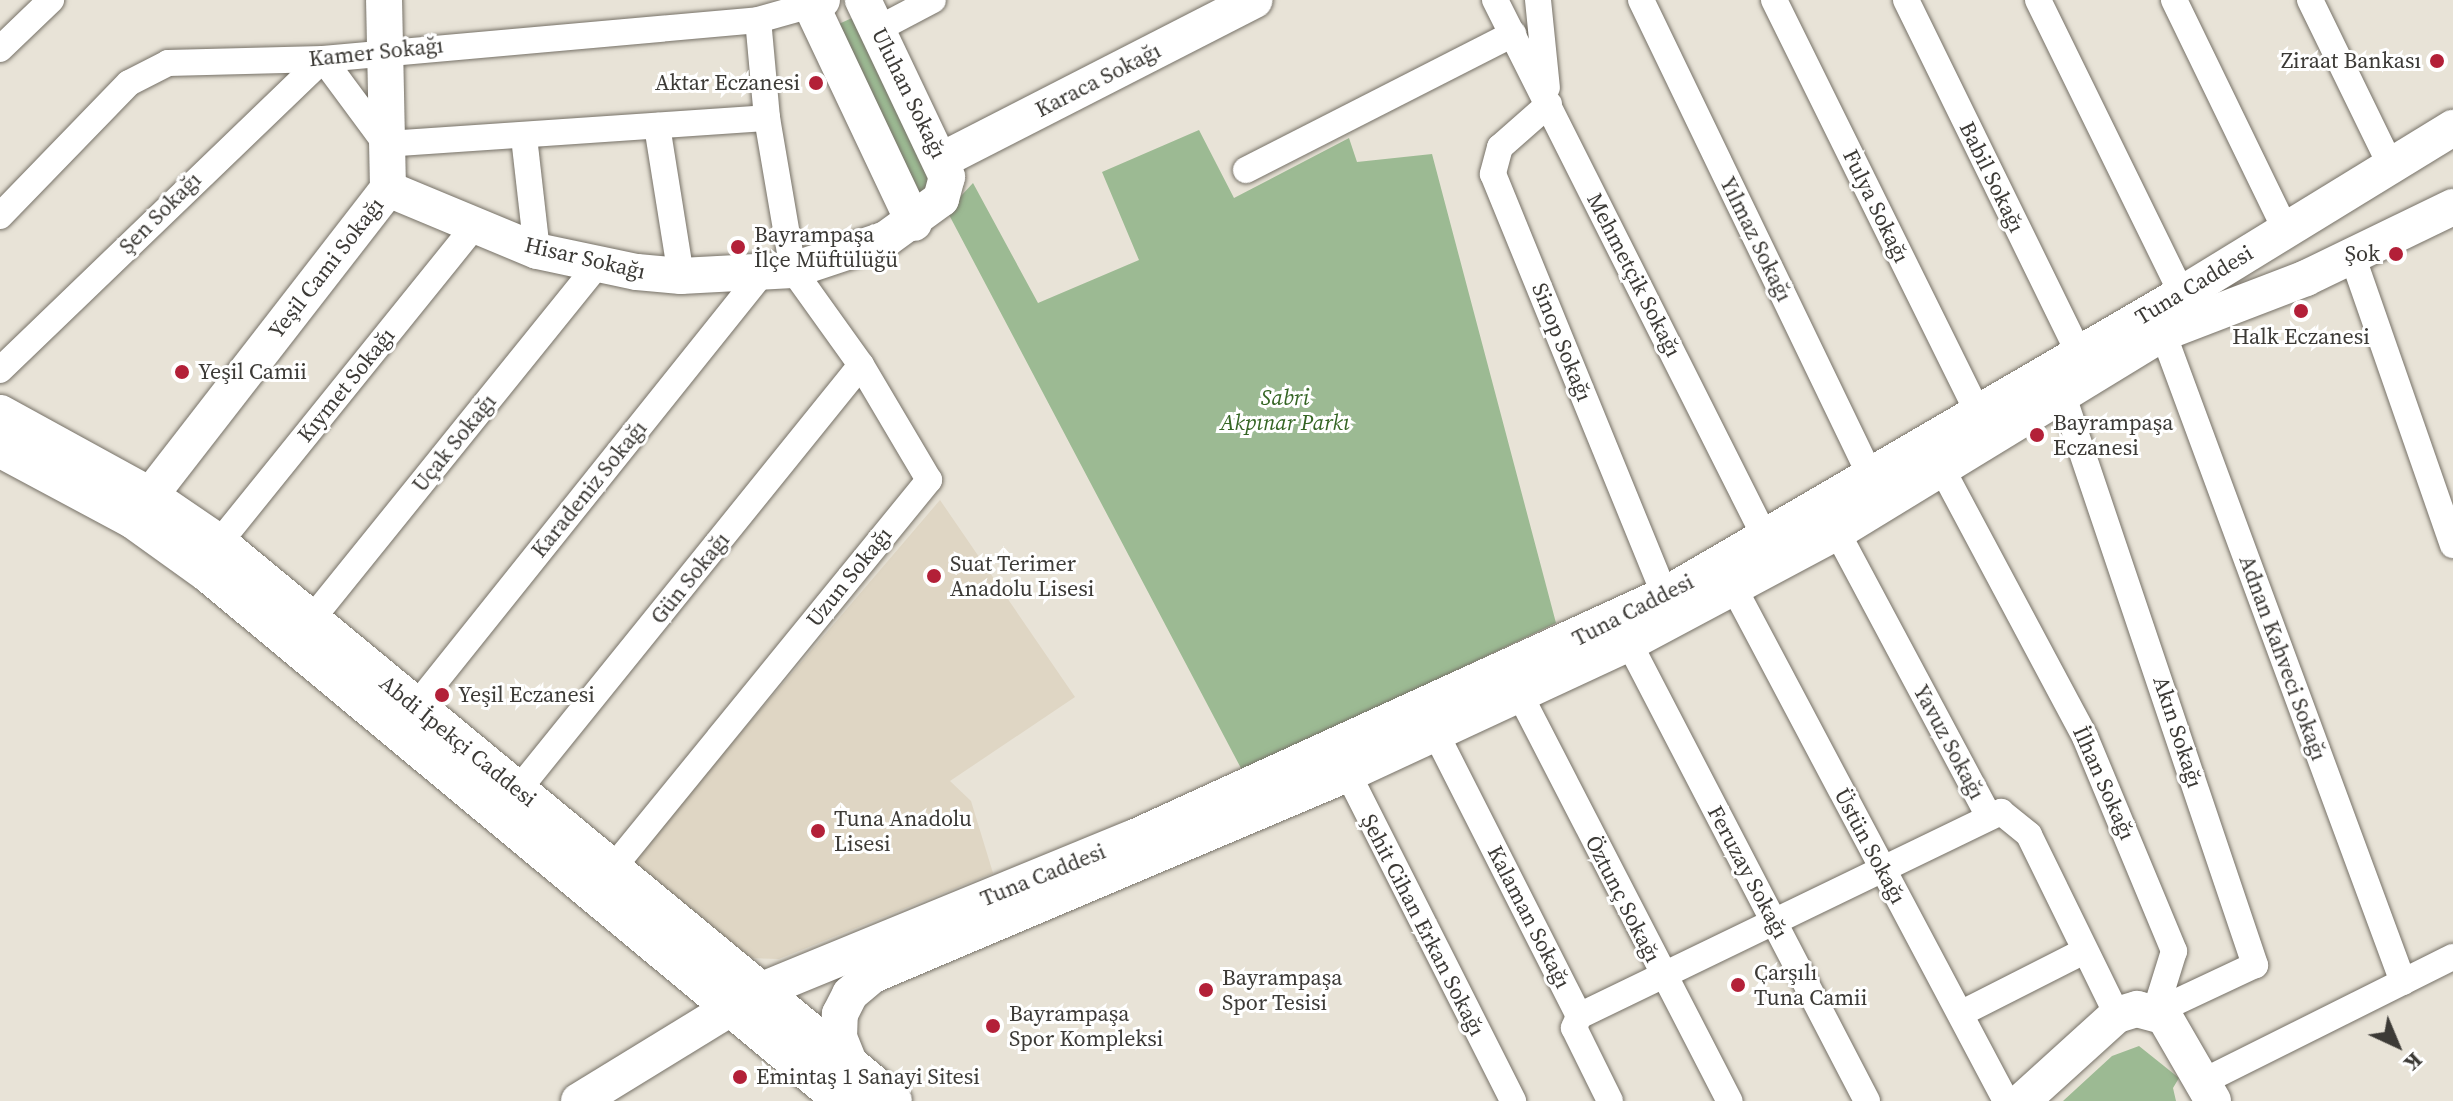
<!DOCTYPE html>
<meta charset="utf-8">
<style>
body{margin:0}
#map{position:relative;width:2453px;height:1101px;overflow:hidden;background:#e8e3d7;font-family:"Source Serif 4",serif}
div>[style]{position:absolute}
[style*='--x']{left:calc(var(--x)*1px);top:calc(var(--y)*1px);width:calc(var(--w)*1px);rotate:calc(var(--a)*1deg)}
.built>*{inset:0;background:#dfd6c4}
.green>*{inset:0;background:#9cba93}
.roads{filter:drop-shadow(0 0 2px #767167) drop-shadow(0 0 2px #767167)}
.street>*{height:26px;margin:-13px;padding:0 13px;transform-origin:13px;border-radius:13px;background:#fff}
.secondary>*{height:36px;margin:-18px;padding:0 18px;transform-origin:18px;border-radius:18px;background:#fff}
.primary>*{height:40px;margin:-20px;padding:0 20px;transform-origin:20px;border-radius:20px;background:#fff}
.dots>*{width:22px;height:22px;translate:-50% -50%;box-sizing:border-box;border:4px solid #fff;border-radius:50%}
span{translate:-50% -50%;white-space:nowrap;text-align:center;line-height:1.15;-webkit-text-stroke:6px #fff;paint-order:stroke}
.street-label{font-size:22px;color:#3c3a36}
.poi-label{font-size:22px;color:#3c3a36}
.right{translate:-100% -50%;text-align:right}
.left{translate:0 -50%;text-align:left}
.park-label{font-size:22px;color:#356524;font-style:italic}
.north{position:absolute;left:2357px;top:1005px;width:80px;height:80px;-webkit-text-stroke:6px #fff;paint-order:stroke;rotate:136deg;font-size:22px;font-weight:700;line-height:32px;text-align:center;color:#3c3a36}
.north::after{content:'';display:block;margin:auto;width:28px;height:36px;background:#3c3a36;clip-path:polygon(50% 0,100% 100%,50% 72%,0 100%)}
</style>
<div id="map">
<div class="built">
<div style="clip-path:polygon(940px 500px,1075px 697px,950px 781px,971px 801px,993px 873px,779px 959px,748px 958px,631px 861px)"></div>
</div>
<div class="green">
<div style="clip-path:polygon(863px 13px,942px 183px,909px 199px,830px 28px)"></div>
<div style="clip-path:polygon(1199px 130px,1234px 198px,1349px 138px,1357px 162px,1432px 154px,1556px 623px,1243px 772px,947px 211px,973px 183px,1038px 303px,1139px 260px,1102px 172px)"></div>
<div style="clip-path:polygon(2139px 1046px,2179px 1078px,2173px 1088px,2176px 1101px,2063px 1101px,2112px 1056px)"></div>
</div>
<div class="roads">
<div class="street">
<div style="--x:1495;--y:0;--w:603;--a:63.31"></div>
<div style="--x:1538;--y:0;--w:88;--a:84.2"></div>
<div style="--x:1641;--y:0;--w:530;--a:64.26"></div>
<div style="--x:1774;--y:0;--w:461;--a:63.7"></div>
<div style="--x:1906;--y:0;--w:393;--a:63.9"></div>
<div style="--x:2038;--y:0;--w:327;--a:63.9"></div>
<div style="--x:2174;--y:0;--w:254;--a:64.1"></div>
<div style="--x:2310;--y:0;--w:182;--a:64"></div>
<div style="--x:878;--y:29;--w:62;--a:-27.8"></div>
<div style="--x:0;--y:49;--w:71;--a:-43.9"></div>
<div style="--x:1549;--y:104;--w:65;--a:138.7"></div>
<div style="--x:1500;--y:147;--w:28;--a:105"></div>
<div style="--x:1493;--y:174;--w:455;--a:67.8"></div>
<div style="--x:657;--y:126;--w:152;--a:80.9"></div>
<div style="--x:524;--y:137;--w:115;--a:83.5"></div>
<div style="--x:1246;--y:170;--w:300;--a:-27"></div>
<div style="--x:0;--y:216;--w:185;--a:-45.9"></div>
<div style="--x:129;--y:83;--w:44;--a:-27.1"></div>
<div style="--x:168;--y:63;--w:155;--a:-1.5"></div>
<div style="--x:323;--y:59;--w:437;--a:-5.1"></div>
<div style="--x:758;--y:20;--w:55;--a:-15.8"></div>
<div style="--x:2353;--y:258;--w:304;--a:70.8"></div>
<div style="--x:2163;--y:333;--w:692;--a:69.71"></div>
<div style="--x:0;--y:370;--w:448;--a:-43.9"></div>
<div style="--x:323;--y:59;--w:106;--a:53.5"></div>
<div style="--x:386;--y:144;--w:382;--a:-3.9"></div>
<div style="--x:2063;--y:396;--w:601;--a:71.35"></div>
<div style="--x:2255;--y:965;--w:110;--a:154.8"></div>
<div style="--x:1942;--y:469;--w:304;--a:61.9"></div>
<div style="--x:2085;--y:737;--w:232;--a:67.4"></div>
<div style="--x:2174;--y:951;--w:64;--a:107.3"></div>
<div style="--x:1837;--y:532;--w:323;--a:61.9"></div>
<div style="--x:218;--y:544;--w:409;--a:-51.1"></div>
<div style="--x:1735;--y:590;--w:578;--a:62.06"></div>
<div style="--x:311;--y:620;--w:456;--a:-51.1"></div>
<div style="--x:1629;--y:643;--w:516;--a:62.54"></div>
<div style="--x:1520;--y:695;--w:457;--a:62.7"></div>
<div style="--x:415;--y:707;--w:557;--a:-51.34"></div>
<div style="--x:1436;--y:734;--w:316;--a:63.1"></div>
<div style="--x:1340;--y:758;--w:384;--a:63.2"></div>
<div style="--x:518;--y:790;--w:546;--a:-51.09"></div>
<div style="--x:612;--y:869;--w:502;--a:-50.82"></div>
<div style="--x:929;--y:480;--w:134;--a:-120.6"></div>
<div style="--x:861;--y:365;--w:117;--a:-125.6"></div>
<div style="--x:793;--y:270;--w:154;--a:-99.7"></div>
<div style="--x:767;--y:118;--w:98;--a:-95.2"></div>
<div style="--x:1964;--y:1012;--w:135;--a:-26.9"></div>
<div style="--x:1579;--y:1016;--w:469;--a:-25.8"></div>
<div style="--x:2001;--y:812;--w:36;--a:39"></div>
<div style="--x:2029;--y:835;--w:200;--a:63.9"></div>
<div style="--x:1579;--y:1016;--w:13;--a:113"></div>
<div style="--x:1574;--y:1028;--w:81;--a:63.7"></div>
<div style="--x:2204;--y:1081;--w:278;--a:-26.5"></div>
</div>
<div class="secondary">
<div style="--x:822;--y:0;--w:12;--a:156"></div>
<div style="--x:811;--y:5;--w:241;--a:64.7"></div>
<div style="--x:942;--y:160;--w:351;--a:-27.1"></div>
<div style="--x:388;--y:189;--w:161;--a:22.6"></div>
<div style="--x:537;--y:251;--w:102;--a:11.9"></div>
<div style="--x:637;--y:272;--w:44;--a:5.2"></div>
<div style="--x:681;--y:276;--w:112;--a:-3.1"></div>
<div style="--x:793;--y:270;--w:98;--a:-18.4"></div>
<div style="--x:886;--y:239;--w:68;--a:-36"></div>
<div style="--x:941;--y:199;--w:23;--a:-75"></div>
<div style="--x:947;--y:177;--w:196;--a:-115.4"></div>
<div style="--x:149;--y:497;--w:390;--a:-52.2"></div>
<div style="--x:388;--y:189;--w:189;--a:-91.2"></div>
<div style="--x:762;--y:990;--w:399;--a:-22.3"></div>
<div style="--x:1131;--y:839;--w:587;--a:-24.56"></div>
<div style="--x:1665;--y:595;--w:598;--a:-30.21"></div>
<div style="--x:2182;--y:294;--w:318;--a:-31.5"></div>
<div style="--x:851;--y:1067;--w:31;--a:-112"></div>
<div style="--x:839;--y:1038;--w:24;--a:-88"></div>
<div style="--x:840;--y:1014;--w:22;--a:-63"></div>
<div style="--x:850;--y:994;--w:30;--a:-40"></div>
<div style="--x:873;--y:975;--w:515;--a:-22.98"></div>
<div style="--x:1347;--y:774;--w:311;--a:-24.9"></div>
<div style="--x:1629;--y:643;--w:236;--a:-28.1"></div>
<div style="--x:1837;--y:532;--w:382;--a:-31.4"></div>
<div style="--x:2163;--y:333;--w:153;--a:-21"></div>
<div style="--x:2306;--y:278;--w:163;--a:-25.8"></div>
<div style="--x:579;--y:1101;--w:182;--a:-31.5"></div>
<div style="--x:2022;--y:1101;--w:128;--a:-42.2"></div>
<div style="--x:2117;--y:1015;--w:21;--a:-17"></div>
<div style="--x:2137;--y:1009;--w:28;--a:15"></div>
<div style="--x:2164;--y:1016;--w:98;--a:60"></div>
</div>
<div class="primary">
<div style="--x:0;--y:415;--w:170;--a:28.8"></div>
<div style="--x:149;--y:497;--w:83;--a:34.3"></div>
<div style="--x:218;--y:544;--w:874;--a:39.57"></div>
<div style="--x:0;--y:447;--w:152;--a:28.2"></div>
<div style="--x:134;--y:519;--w:91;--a:35.6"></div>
<div style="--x:208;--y:572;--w:828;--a:39.71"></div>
</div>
</div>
<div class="dots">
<div style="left:2437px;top:61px;background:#b32038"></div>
<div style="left:816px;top:83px;background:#b32038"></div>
<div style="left:738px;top:247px;background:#b32038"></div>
<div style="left:2396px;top:254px;background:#b32038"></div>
<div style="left:2301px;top:311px;background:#b32038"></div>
<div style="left:182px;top:372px;background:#b32038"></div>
<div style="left:2037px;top:435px;background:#b32038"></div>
<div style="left:934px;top:576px;background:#b32038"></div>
<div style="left:442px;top:695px;background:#b32038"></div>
<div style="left:818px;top:831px;background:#b32038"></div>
<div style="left:1738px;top:985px;background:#b32038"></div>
<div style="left:1206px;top:990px;background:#b32038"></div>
<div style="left:993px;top:1026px;background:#b32038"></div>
<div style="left:740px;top:1077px;background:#b32038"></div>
</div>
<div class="street-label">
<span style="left:376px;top:52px;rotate:-6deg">Kamer Sokağı</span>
<span style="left:1098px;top:80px;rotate:-27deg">Karaca Sokağı</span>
<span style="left:909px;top:93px;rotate:64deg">Uluhan Sokağı</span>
<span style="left:1992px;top:177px;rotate:64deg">Babil Sokağı</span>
<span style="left:1876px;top:206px;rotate:64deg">Fulya Sokağı</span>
<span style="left:160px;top:213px;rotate:-45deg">Şen Sokağı</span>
<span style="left:1756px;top:239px;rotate:64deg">Yılmaz Sokağı</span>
<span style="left:585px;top:258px;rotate:13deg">Hisar Sokağı</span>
<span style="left:326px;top:268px;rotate:-52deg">Yeşil Cami Sokağı</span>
<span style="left:1634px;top:275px;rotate:63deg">Mehmetçik Sokağı</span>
<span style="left:2194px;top:285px;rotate:-31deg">Tuna Caddesi</span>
<span style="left:1562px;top:342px;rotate:68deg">Sinop Sokağı</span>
<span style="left:346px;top:385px;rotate:-51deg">Kıymet Sokağı</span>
<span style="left:454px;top:443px;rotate:-51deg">Uçak Sokağı</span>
<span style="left:589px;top:489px;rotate:-51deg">Karadeniz Sokağı</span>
<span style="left:849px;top:577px;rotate:-51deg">Uzun Sokağı</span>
<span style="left:690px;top:578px;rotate:-51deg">Gün Sokağı</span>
<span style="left:1633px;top:610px;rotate:-27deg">Tuna Caddesi</span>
<span style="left:2283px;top:658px;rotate:70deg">Adnan Kahveci Sokağı</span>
<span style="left:2178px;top:732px;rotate:72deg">Akın Sokağı</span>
<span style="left:458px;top:741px;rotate:39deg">Abdi İpekçi Caddesi</span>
<span style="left:1949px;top:742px;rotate:62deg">Yavuz Sokağı</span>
<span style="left:2104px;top:783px;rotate:66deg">İlhan Sokağı</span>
<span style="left:1870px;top:846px;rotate:62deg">Üstün Sokağı</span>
<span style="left:1748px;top:872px;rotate:62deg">Feruzay Sokağı</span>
<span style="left:1043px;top:875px;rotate:-22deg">Tuna Caddesi</span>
<span style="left:1623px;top:899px;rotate:63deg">Öztunç Sokağı</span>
<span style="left:1529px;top:917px;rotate:63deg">Kalaman Sokağı</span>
<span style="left:1423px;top:925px;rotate:63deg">Şehit Cihan Erkan Sokağı</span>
</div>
<div class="poi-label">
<span class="right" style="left:2421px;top:61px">Ziraat Bankası</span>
<span class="right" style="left:800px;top:83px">Aktar Eczanesi</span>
<span class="left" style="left:754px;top:247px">Bayrampaşa<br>İlçe Müftülüğü</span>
<span class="right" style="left:2380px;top:254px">Şok</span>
<span style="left:2301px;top:337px">Halk Eczanesi</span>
<span class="left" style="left:198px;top:372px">Yeşil Camii</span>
<span class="left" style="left:2053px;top:435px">Bayrampaşa<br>Eczanesi</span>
<span class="left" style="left:950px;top:576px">Suat Terimer<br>Anadolu Lisesi</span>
<span class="left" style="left:458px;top:695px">Yeşil Eczanesi</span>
<span class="left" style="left:834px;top:831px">Tuna Anadolu<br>Lisesi</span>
<span class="left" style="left:1754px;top:985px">Çarşılı<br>Tuna Camii</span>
<span class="left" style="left:1222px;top:990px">Bayrampaşa<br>Spor Tesisi</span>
<span class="left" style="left:1009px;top:1026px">Bayrampaşa<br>Spor Kompleksi</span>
<span class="left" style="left:756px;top:1077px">Emintaş 1 Sanayi Sitesi</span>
</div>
<div class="park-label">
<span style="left:1285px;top:410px">Sabri<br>Akpınar Parkı</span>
</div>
<div class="north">K</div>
</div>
